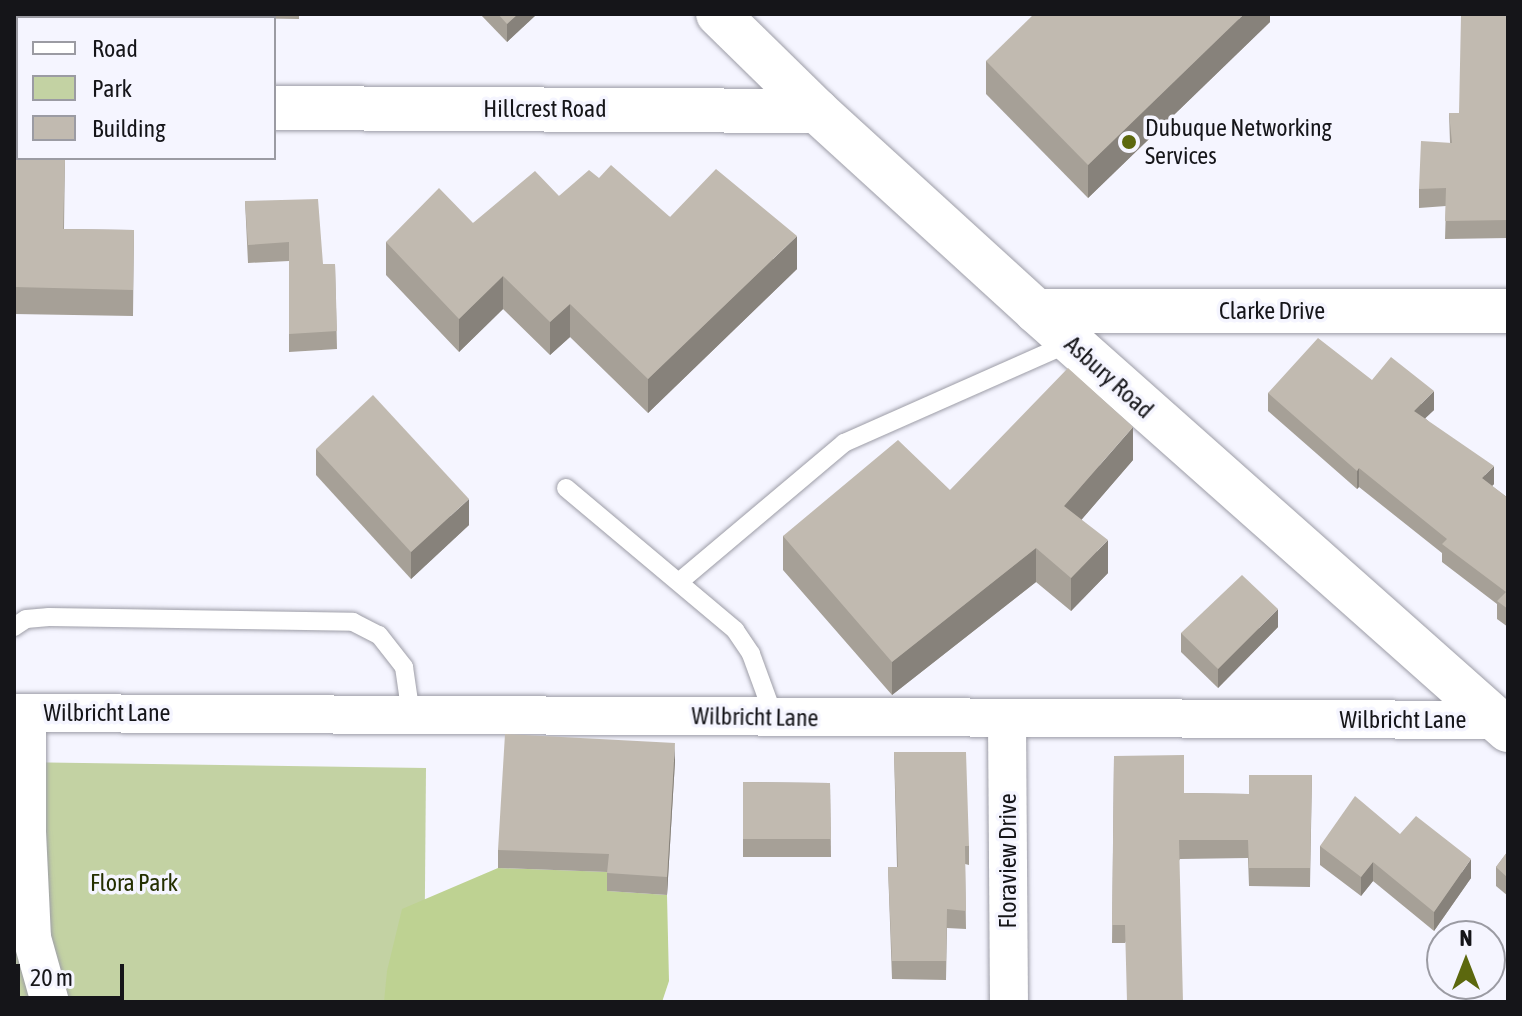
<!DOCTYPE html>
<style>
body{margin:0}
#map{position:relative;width:1522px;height:1016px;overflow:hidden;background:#f5f5ff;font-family:"Asap Condensed",sans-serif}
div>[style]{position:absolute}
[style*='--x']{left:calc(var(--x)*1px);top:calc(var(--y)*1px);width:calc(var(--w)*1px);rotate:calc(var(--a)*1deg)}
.green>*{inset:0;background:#c3d2a3}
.forest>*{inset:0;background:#bed292}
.roads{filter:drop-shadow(0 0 2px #9d9da7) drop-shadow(0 0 2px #9d9da7)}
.lane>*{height:18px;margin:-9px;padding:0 9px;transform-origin:9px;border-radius:9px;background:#fff}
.street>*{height:38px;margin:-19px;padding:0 19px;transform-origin:19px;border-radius:19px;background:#fff}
.secondary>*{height:44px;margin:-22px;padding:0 22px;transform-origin:22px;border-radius:22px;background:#fff}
.wall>*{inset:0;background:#a6a097}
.shaded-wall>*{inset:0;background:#87827b}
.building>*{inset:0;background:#c1bab0}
.dots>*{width:22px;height:22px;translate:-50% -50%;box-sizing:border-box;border:4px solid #f5f5ff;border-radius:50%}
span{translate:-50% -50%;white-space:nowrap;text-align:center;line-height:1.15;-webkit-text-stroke:7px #f5f5ff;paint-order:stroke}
.street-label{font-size:24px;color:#151519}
.poi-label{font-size:24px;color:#151519}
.left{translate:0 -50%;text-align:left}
.park-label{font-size:24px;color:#242f00}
.frame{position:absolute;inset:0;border:16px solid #151519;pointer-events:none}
.legend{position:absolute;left:16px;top:16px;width:260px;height:144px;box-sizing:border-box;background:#f5f5ff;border:2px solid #9b9ba3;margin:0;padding:10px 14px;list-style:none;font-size:24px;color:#151519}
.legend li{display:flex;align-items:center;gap:16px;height:40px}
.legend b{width:40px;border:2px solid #9b9ba3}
.north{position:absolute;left:1426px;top:920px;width:80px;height:80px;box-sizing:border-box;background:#f5f5ff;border:2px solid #9b9ba3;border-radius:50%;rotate:0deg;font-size:22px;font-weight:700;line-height:32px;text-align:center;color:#151519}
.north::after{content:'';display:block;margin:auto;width:28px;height:36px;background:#5c680e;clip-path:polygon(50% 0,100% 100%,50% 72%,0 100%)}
.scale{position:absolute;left:16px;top:964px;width:108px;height:36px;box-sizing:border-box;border:4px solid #151519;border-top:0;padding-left:10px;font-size:24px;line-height:28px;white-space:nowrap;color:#151519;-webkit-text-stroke:6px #f5f5ff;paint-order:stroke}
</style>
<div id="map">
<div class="green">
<div style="clip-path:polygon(14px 762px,426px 768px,424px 1002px,14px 1002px)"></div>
</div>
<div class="forest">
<div style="clip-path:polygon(498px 868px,609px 872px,608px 891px,667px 895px,669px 981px,662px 1002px,384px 1002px,387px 971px,402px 909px)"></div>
</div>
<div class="roads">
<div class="lane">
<div style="--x:566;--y:488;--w:221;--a:40"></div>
<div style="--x:735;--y:630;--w:29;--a:56"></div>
<div style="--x:751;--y:654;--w:67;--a:69.9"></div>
<div style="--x:679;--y:582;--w:216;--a:-40.1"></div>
<div style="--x:844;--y:443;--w:247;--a:-23.9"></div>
<div style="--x:14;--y:627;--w:14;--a:-34"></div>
<div style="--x:26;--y:619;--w:23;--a:-5"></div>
<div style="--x:49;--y:617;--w:304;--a:0.9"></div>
<div style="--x:353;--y:622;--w:29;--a:27"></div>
<div style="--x:379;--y:635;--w:41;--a:52"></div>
<div style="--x:404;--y:667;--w:49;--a:81.7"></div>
</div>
<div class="street">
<div style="--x:14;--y:713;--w:1482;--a:0.27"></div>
<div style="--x:27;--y:713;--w:119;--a:90"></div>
<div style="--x:27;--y:832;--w:106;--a:87.3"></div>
<div style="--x:32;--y:938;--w:66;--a:74.3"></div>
<div style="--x:1007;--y:720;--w:282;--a:89.6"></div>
</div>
<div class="secondary">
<div style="--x:718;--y:14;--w:139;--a:44.4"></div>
<div style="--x:817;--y:111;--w:297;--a:42.4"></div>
<div style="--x:1036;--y:311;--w:631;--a:41.6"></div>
<div style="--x:14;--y:106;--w:4;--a:0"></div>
<div style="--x:274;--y:108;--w:543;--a:0.32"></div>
<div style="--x:1036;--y:311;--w:472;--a:0"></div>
</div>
</div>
<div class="wall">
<div style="clip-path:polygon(143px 14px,299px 14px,299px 19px,143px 16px)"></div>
<div style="clip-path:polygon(480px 14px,537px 14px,507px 42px)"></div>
<div style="clip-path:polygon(1270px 14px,1270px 22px,1088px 198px,986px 94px,986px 61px)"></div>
<div style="clip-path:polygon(1508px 14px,1508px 238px,1445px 239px,1446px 206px,1419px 208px,1419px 189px,1450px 143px,1449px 113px,1459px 113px,1496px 16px)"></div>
<div style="clip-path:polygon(14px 144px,65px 158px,64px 229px,134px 230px,133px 316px,14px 314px)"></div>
<div style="clip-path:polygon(599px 178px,670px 217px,797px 269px,648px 413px,570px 337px,550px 355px,503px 309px,459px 352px,386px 275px,386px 242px,473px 223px,559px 196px)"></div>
<div style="clip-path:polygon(245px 201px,323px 264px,335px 264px,337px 349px,289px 352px,289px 261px,248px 263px)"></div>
<div style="clip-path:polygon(1372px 380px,1434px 410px,1425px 418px,1494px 484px,1492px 486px,1508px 498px,1508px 627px,1497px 619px,1497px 604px,1442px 562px,1442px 553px,1359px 487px,1357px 489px,1268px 411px,1268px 393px)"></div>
<div style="clip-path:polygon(316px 449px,469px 525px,411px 579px,316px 475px)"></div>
<div style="clip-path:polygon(1133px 460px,1081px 520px,1108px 573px,1071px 611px,1036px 582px,892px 695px,783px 570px,783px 536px,950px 490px)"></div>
<div style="clip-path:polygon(1278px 627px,1218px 688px,1181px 652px,1181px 633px)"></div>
<div style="clip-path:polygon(894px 752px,969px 846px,969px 865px,965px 864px,966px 929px,947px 928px,946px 980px,892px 979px,888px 867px,897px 867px)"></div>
<div style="clip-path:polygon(1114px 756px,1184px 793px,1249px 794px,1312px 775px,1310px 887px,1249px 886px,1248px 858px,1180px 859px,1125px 943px,1112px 943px)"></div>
<div style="clip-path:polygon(675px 761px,667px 895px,607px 891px,607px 872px,498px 868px,498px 850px)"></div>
<div style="clip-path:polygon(743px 782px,830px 783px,831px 857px,743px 857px)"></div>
<div style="clip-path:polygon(1400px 834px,1471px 878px,1434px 931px,1373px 881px,1361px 896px,1320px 865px,1320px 846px)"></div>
<div style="clip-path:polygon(1508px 851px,1508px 896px,1496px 886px,1496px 867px)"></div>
</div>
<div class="shaded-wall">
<div style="clip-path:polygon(518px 14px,537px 14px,507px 42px,507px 24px)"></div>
<div style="clip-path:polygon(1244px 14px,1270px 14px,1270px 22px,1088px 198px,1088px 165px)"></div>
<div style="clip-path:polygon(797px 236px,797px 269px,648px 413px,648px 379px)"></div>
<div style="clip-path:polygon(503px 276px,503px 309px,459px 352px,459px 319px)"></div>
<div style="clip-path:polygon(570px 304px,570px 337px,550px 355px,550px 322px)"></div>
<div style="clip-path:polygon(1434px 391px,1434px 410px,1414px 429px,1414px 411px)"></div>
<div style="clip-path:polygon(1133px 427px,1133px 460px,1064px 540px,1064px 506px)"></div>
<div style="clip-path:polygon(1494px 466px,1494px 484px,1482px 496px,1482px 478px)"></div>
<div style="clip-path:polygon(1359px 468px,1359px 487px,1357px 489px,1357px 471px)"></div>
<div style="clip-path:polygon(469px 499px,469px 525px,411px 579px,411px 552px)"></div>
<div style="clip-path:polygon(1108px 540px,1108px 573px,1071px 611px,1071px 578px)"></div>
<div style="clip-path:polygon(1036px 548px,1036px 582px,892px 695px,892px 662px)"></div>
<div style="clip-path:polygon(1278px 609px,1278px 627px,1218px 688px,1218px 669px)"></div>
<div style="clip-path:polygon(675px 743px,675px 761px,667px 895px,667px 877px)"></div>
<div style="clip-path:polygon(1471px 859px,1471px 878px,1434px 931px,1434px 912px)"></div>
<div style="clip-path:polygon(1373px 862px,1373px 881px,1361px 896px,1361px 877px)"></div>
</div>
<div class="building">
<div style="clip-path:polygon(498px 14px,518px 14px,507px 24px)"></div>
<div style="clip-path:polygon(1034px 14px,1244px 14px,1088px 165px,986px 61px)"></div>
<div style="clip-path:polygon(1496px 14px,1508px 14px,1508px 220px,1445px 221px,1446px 188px,1419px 189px,1421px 141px,1452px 143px,1449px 113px,1459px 113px,1461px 16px,1496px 16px)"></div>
<div style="clip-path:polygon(14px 144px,18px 144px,18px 158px,65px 158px,63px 229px,134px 230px,133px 290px,14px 287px)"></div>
<div style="clip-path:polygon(611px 165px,670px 217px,716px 169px,797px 236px,648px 379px,570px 304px,550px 322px,503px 276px,459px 319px,386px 242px,439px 188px,473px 223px,535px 171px,559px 196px,589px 170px,599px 178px)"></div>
<div style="clip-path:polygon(318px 199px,323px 264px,335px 264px,337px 331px,289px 334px,289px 242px,248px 245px,245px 201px)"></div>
<div style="clip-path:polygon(1318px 338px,1372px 380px,1391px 357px,1434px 391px,1414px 411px,1494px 466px,1482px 478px,1508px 498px,1508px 609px,1497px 601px,1506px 592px,1442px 544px,1447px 539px,1359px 468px,1357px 471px,1268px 393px)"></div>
<div style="clip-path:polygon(1068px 368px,1133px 427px,1064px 506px,1108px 540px,1071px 578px,1036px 548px,892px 662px,783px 536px,898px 440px,950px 490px)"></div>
<div style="clip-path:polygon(373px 395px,469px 499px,411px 552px,316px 449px)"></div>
<div style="clip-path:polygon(1242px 575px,1278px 609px,1218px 669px,1181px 633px)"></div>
<div style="clip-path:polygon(505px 734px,675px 743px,667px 877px,607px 873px,609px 854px,498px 850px)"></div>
<div style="clip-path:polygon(894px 752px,966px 752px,969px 846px,965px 846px,966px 911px,947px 909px,946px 961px,892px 961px,888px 867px,898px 867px)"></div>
<div style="clip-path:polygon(1184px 755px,1184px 793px,1249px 794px,1249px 775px,1312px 775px,1310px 868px,1249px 868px,1248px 840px,1179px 840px,1183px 1002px,1127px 1002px,1125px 925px,1112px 925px,1114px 756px)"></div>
<div style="clip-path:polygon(743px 782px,830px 783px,831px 839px,743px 839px)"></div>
<div style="clip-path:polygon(1355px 796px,1400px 834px,1416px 816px,1471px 859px,1434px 912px,1373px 862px,1361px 877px,1320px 846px)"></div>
<div style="clip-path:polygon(1508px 851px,1508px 878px,1496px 867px)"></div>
</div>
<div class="dots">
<div style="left:1129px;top:142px;background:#5c680e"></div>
</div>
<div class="street-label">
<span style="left:545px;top:109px">Hillcrest Road</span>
<span style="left:1272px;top:311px">Clarke Drive</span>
<span style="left:1109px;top:377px;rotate:42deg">Asbury Road</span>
<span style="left:107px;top:713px">Wilbricht Lane</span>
<span style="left:755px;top:717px;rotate:1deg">Wilbricht Lane</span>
<span style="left:1403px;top:720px">Wilbricht Lane</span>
<span style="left:1008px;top:861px;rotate:-90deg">Floraview Drive</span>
</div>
<div class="poi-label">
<span class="left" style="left:1145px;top:142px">Dubuque Networking<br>Services</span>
</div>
<div class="park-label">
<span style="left:134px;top:883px">Flora Park</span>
</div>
<div class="frame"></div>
<ul class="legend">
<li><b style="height:10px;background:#fff"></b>Road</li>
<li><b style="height:22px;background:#c3d2a3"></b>Park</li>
<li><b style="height:22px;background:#c1bab0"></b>Building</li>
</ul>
<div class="north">N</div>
<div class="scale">20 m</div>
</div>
